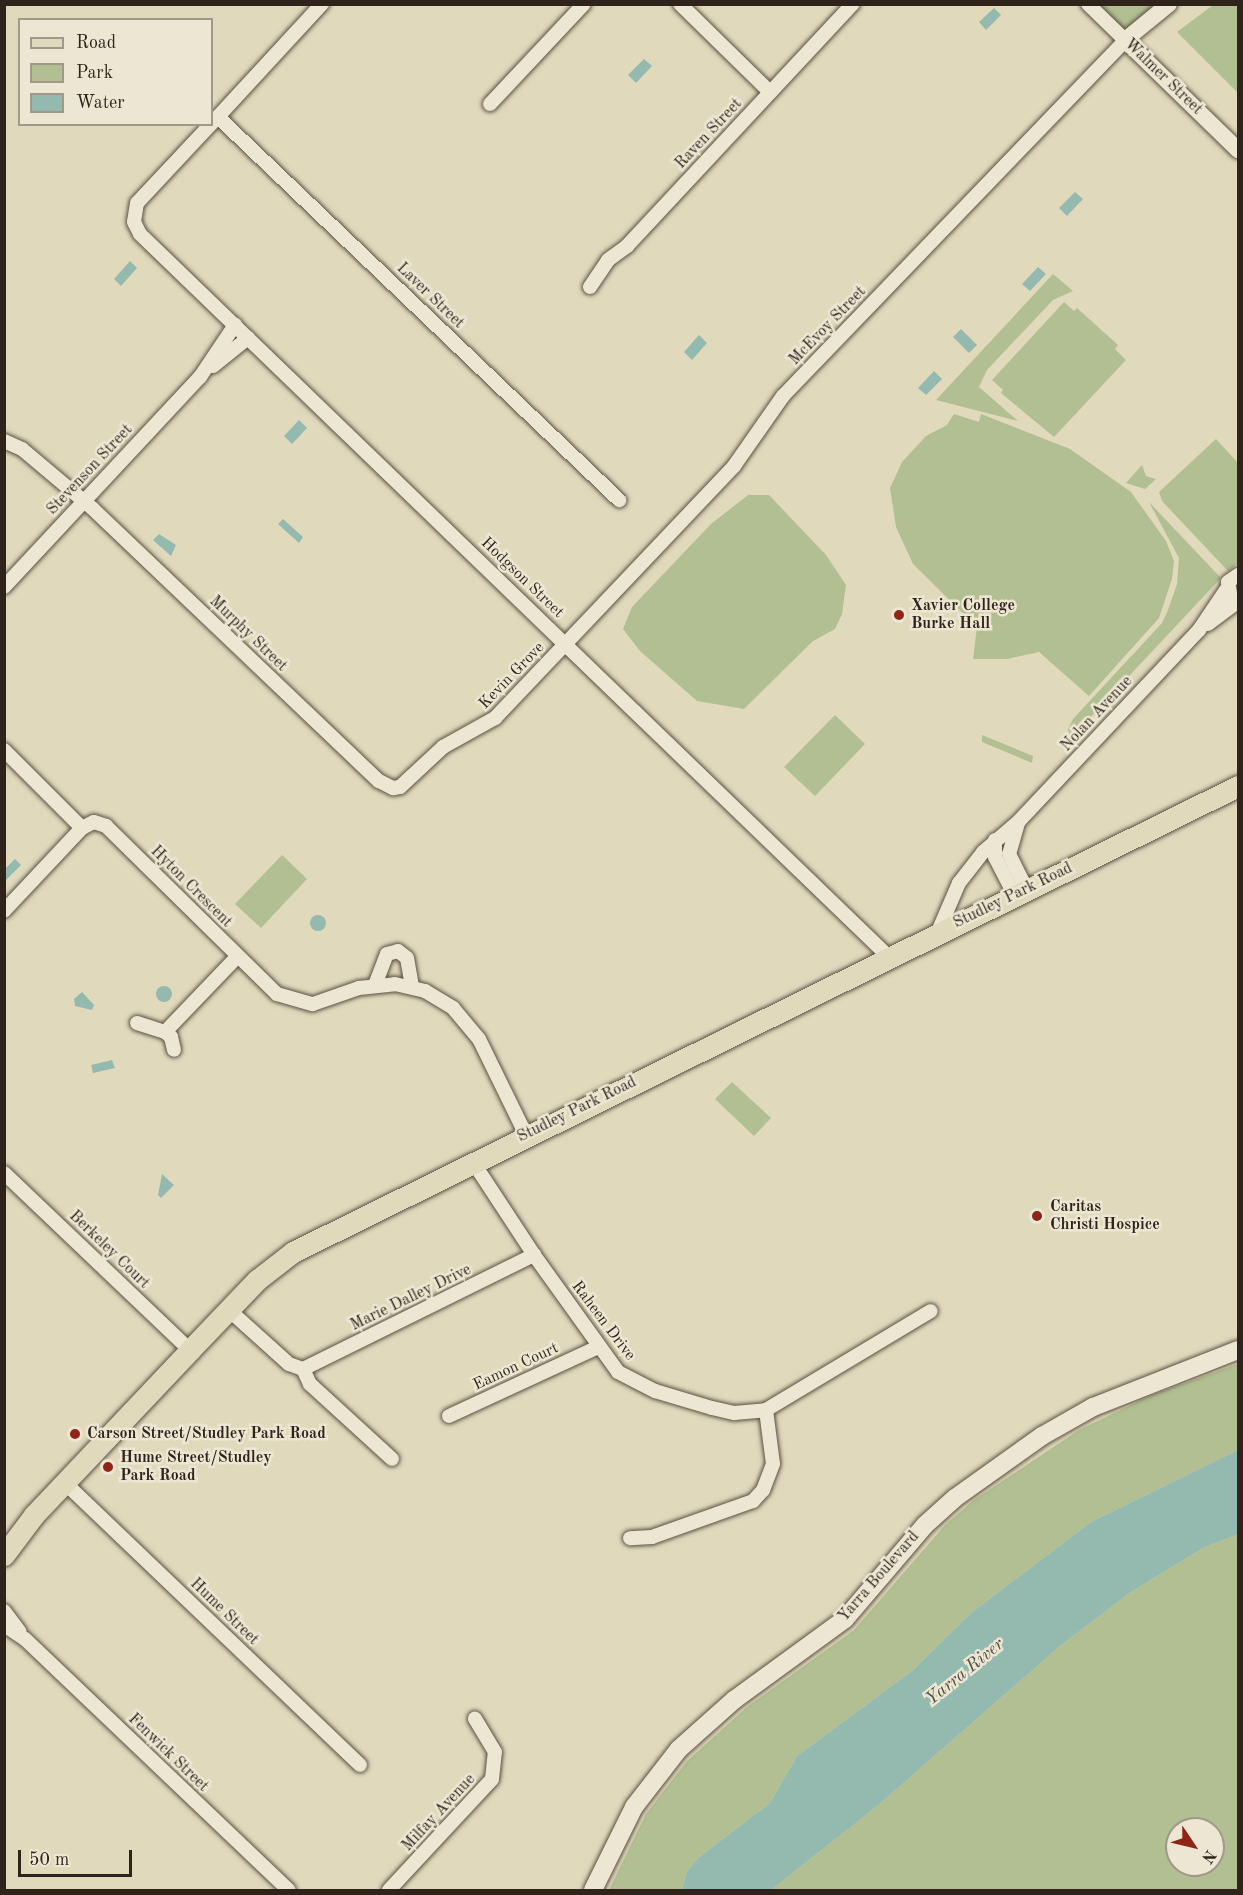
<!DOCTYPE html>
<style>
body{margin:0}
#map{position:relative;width:1243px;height:1895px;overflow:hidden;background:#e1d9bc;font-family:"Old Standard TT",serif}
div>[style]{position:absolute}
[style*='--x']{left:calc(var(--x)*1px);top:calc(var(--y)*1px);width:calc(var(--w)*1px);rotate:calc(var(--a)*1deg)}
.green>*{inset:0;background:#b1bf92}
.water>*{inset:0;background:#94baaf}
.round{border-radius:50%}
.roads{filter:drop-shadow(0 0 2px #5c5043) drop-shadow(0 0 2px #5c5043)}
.minor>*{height:14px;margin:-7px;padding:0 7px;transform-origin:7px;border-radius:7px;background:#ece6d3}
.tertiary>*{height:16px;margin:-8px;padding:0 8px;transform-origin:8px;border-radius:8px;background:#ece6d3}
.secondary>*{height:18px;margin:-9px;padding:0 9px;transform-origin:9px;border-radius:9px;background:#ece6d3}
.primary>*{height:21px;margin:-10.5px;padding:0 10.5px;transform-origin:10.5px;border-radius:10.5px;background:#e1d9bc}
.dots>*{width:16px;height:16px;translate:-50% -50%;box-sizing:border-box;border:3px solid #ece6d3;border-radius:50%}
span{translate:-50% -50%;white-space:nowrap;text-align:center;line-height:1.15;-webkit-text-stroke:5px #ece6d3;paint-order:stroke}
.street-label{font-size:16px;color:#30231b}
.poi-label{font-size:16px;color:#30231b;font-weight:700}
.left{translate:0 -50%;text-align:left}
.water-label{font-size:18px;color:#4e5047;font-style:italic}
.frame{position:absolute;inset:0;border:6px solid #30231b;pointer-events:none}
.legend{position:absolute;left:18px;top:18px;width:195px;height:108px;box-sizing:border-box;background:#ece6d3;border:2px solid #a19889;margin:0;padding:8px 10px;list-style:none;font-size:18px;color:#30231b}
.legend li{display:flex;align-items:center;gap:12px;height:30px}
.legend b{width:30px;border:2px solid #a19889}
.north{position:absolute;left:1165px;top:1817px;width:60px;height:60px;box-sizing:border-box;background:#ece6d3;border:2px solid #a19889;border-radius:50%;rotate:125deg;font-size:16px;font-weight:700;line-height:24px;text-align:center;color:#30231b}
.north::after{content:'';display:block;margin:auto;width:21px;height:27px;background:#8f2418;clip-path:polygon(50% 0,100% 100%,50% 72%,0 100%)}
.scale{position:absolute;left:18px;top:1850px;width:114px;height:27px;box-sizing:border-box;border:3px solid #30231b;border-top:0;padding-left:8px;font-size:18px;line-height:21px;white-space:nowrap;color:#30231b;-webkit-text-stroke:4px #ece6d3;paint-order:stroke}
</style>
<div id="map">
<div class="green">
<div style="clip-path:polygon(1088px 5px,1157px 5px,1125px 40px)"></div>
<div style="clip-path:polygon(1213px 5px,1238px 5px,1238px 93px,1177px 32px)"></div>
<div style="clip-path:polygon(1053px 274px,1073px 291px,1053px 300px,987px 370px,979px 387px,1018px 421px,936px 400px)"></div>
<div style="clip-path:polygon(1064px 302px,1074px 311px,1077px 308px,1118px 345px,1115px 349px,1126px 360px,1054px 437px,1001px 393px,1003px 390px,992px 380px)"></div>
<div style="clip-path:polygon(954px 414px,979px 422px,981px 414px,1070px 449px,1131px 492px,1166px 541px,1174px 561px,1172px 579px,1159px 618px,1089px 696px,1039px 652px,1007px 659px,973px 659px,977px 627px,913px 564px,896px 527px,890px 488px,902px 462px,926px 436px,947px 425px)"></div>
<div style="clip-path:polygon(1216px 439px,1238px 463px,1238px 563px,1228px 571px,1162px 501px,1159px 492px)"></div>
<div style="clip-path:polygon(1142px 465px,1146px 476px,1156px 479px,1145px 489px,1126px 483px)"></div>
<div style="clip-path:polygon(748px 495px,769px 495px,826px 555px,846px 585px,842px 614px,835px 629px,813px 641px,744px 709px,697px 701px,640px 651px,623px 629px,632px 607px,711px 524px)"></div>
<div style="clip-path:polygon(1149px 502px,1221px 578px,1070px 739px,1068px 729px,1073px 719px,1162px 623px,1168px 610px,1177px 584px,1179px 558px)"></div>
<div style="clip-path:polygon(835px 715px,865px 744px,815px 796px,784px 767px)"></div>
<div style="clip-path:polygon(982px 735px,1033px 756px,1032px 763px,982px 742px)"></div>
<div style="clip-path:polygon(282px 855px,307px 879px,261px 928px,235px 904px)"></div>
<div style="clip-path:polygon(732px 1082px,771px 1118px,754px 1136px,715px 1099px)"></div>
<div style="clip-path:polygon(1238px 1364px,1238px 1450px,1091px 1522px,971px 1613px,912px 1671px,797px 1756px,770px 1803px,698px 1858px,687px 1871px,682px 1890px,609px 1890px,646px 1814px,687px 1761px,747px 1707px,854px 1630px,945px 1525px,974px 1500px,1079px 1430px,1152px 1395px)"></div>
<div style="clip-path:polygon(evenodd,1238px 1534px,1238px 1890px,771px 1890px,876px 1807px,1060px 1646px,1131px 1592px,1203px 1548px,1238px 1534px,1177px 1829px,1213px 1829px,1213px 1865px,1177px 1865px,1177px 1829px)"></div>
</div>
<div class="water">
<div style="clip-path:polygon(994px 8px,1001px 15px,986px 30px,979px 22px)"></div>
<div style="clip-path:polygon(644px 59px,652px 66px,636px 83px,628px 75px)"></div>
<div style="clip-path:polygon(1075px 192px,1083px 199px,1067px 216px,1059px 208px)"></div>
<div style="clip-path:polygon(130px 261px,137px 268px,121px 286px,114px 279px)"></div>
<div style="clip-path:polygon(1038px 267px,1046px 274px,1030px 291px,1022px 284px)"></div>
<div style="clip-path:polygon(961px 329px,977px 345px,969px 353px,953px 337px)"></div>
<div style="clip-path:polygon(699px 335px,707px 343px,692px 360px,684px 352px)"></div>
<div style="clip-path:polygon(934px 371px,942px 379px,926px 395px,918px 388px)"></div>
<div style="clip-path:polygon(299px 420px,307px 428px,292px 444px,284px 436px)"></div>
<div style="clip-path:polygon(283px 519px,303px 537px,299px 543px,278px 524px)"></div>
<div style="clip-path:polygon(159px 534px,176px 545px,171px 556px,153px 540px)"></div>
<div style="clip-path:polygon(15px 859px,21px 865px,6px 880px,5px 869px)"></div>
<div class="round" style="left:310px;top:915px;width:16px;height:16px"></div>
<div class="round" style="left:156px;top:986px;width:16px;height:16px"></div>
<div style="clip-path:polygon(82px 992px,94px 1005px,92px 1010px,75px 1006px,74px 999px)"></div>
<div style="clip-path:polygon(112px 1060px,115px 1068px,93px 1073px,91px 1065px)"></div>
<div style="clip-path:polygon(162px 1174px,174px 1185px,161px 1198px,158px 1195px)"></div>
<div style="clip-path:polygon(1238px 1450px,1238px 1534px,1203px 1548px,1131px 1592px,1060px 1646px,876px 1807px,771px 1890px,682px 1890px,687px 1871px,698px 1858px,770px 1803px,797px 1756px,912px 1671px,971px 1613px,1091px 1522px)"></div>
</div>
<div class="roads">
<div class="minor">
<div style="--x:680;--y:4;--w:126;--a:44.4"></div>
<div style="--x:490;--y:104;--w:137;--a:-46.8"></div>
<div style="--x:218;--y:117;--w:555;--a:43.68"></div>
<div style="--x:213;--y:122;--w:161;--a:-47.3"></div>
<div style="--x:211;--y:124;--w:108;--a:133.1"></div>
<div style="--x:137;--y:203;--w:19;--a:99"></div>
<div style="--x:134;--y:222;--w:13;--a:63"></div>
<div style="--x:140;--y:234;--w:1041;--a:43.99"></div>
<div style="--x:590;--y:287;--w:32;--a:-56"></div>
<div style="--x:608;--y:260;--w:24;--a:-36"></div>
<div style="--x:627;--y:246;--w:331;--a:-47"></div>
<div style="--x:213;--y:366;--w:45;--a:-38.7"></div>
<div style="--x:4;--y:441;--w:20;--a:24"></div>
<div style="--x:22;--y:449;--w:92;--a:40.1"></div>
<div style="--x:92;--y:508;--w:396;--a:43.6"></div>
<div style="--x:379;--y:781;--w:16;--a:27"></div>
<div style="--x:393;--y:788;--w:7;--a:-8"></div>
<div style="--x:400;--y:787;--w:59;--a:-42.9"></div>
<div style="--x:443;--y:747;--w:60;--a:-29.1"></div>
<div style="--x:495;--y:718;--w:347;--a:-46.5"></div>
<div style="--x:734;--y:466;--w:85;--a:-55"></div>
<div style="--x:783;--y:396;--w:494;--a:-46.1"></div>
<div style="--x:1125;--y:40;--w:52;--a:-135.8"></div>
<div style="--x:4;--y:587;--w:287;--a:-47"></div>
<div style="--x:200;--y:377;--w:63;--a:-56.1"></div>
<div style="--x:1231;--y:598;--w:16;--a:-101"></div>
<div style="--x:1228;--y:582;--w:12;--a:-35"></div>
<div style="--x:1208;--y:624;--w:38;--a:-37"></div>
<div style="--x:4;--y:750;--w:110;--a:45"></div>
<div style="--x:82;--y:828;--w:13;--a:-27"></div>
<div style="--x:94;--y:822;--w:13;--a:18"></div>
<div style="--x:106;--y:826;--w:240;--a:44.5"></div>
<div style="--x:277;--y:994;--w:37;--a:16"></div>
<div style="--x:313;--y:1004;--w:49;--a:-19.2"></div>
<div style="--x:359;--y:988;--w:36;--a:-6"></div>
<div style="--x:395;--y:984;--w:31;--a:13"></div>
<div style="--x:425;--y:991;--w:33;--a:31"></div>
<div style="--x:453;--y:1008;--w:40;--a:50"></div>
<div style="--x:479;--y:1039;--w:107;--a:63.9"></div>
<div style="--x:1018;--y:823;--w:32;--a:106"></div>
<div style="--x:1009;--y:854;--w:40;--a:63.4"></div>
<div style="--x:995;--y:840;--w:17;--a:90"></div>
<div style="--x:995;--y:857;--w:44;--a:62.9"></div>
<div style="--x:4;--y:911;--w:114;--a:-46.8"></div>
<div style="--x:937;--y:934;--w:56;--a:-66.7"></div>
<div style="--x:959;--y:883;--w:39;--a:-52"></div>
<div style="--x:983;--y:852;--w:48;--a:-40.7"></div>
<div style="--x:1019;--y:821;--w:262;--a:-46.7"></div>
<div style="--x:1199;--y:630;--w:48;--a:-56"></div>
<div style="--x:375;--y:985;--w:33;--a:-69"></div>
<div style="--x:387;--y:954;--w:11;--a:-15"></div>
<div style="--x:398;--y:951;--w:11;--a:38"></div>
<div style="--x:407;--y:958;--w:28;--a:80"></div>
<div style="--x:137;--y:1023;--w:29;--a:18"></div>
<div style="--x:165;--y:1032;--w:8;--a:40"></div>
<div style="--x:171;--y:1037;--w:13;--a:77"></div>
<div style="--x:165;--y:1032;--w:104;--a:-46.2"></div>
<div style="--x:473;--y:1162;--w:111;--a:56.7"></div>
<div style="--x:534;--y:1255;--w:144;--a:54.3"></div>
<div style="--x:618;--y:1372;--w:42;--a:27.2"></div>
<div style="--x:655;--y:1391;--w:59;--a:16.6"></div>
<div style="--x:712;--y:1408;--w:23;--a:13"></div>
<div style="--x:734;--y:1413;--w:32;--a:-5"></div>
<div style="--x:766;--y:1410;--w:54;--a:82.6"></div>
<div style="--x:773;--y:1464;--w:28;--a:111"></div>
<div style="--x:763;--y:1490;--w:15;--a:132"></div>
<div style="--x:753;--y:1501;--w:107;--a:160.4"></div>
<div style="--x:652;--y:1537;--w:22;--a:177"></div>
<div style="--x:4;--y:1173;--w:257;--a:43.6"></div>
<div style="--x:229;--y:1310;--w:81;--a:42"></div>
<div style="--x:289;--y:1364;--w:15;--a:20"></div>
<div style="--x:303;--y:1369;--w:17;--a:65"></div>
<div style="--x:310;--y:1384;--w:111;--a:42.4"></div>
<div style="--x:303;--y:1369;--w:258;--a:-26.3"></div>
<div style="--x:766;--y:1410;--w:192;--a:-31"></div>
<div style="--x:449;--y:1416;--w:164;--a:-24.8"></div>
<div style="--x:65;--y:1483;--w:408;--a:43.7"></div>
<div style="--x:4;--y:1611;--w:26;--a:53"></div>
<div style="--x:4;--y:1625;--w:25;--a:34"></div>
<div style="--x:25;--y:1639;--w:364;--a:43.6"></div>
<div style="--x:389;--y:1890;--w:151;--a:-47.1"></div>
<div style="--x:492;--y:1779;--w:27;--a:-84"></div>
<div style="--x:495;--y:1752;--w:39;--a:-121"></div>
</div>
<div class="tertiary">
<div style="--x:1169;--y:4;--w:57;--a:140.7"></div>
<div style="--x:1125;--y:40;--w:158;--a:44.2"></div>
</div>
<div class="secondary">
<div style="--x:593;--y:1890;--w:93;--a:-63.7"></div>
<div style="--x:634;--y:1807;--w:73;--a:-52.2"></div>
<div style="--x:679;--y:1749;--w:74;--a:-41.7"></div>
<div style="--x:734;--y:1700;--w:137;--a:-36.1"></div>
<div style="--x:845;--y:1619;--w:123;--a:-49.6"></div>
<div style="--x:925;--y:1525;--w:40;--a:-42"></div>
<div style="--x:955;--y:1498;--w:107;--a:-35.5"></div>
<div style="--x:1042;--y:1436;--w:59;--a:-29.6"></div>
<div style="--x:1093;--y:1407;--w:156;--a:-21.5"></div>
</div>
<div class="primary">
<div style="--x:4;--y:1555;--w:50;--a:-53.1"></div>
<div style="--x:34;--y:1515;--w:227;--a:-46.6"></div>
<div style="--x:190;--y:1350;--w:97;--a:-46.3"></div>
<div style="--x:257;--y:1280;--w:46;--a:-37.9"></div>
<div style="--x:293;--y:1252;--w:1054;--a:-26.25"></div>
</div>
</div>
<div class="dots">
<div style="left:899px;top:615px;background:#8f2418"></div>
<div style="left:1037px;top:1216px;background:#8f2418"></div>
<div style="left:75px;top:1434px;background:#8f2418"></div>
<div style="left:108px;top:1467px;background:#8f2418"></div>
</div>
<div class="street-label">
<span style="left:1163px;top:77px;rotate:44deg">Walmer Street</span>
<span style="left:709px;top:134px;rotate:-47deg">Raven Street</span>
<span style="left:430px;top:296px;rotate:44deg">Laver Street</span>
<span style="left:828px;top:326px;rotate:-46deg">McEvoy Street</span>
<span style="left:90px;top:470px;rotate:-47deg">Stevenson Street</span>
<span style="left:522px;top:578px;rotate:44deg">Hodgson Street</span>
<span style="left:248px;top:634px;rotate:44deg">Murphy Street</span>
<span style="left:512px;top:676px;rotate:-46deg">Kevin Grove</span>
<span style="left:1097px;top:714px;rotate:-47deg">Nolan Avenue</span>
<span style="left:191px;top:887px;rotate:45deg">Hyton Crescent</span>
<span style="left:1013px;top:896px;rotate:-26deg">Studley Park Road</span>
<span style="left:577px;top:1110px;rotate:-26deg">Studley Park Road</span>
<span style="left:109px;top:1250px;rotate:44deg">Berkeley Court</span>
<span style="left:411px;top:1298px;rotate:-26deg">Marie Dalley Drive</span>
<span style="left:603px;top:1321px;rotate:53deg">Raheen Drive</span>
<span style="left:516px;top:1367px;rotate:-25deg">Eamon Court</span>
<span style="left:879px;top:1577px;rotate:-49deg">Yarra Boulevard</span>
<span style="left:224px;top:1612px;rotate:44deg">Hume Street</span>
<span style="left:168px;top:1753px;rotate:44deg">Fenwick Street</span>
<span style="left:439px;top:1813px;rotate:-47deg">Milfay Avenue</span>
</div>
<div class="poi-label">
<span class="left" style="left:911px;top:615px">Xavier College<br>Burke Hall</span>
<span class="left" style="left:1050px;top:1216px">Caritas<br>Christi Hospice</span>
<span class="left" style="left:87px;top:1434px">Carson Street/Studley Park Road</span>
<span class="left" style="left:120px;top:1467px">Hume Street/Studley<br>Park Road</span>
</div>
<div class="water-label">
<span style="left:965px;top:1672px;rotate:-39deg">Yarra River</span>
</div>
<div class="frame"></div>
<ul class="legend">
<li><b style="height:8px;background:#e1d9bc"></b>Road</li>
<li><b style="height:16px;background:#b1bf92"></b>Park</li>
<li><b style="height:16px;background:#94baaf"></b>Water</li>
</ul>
<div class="north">N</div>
<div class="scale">50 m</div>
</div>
